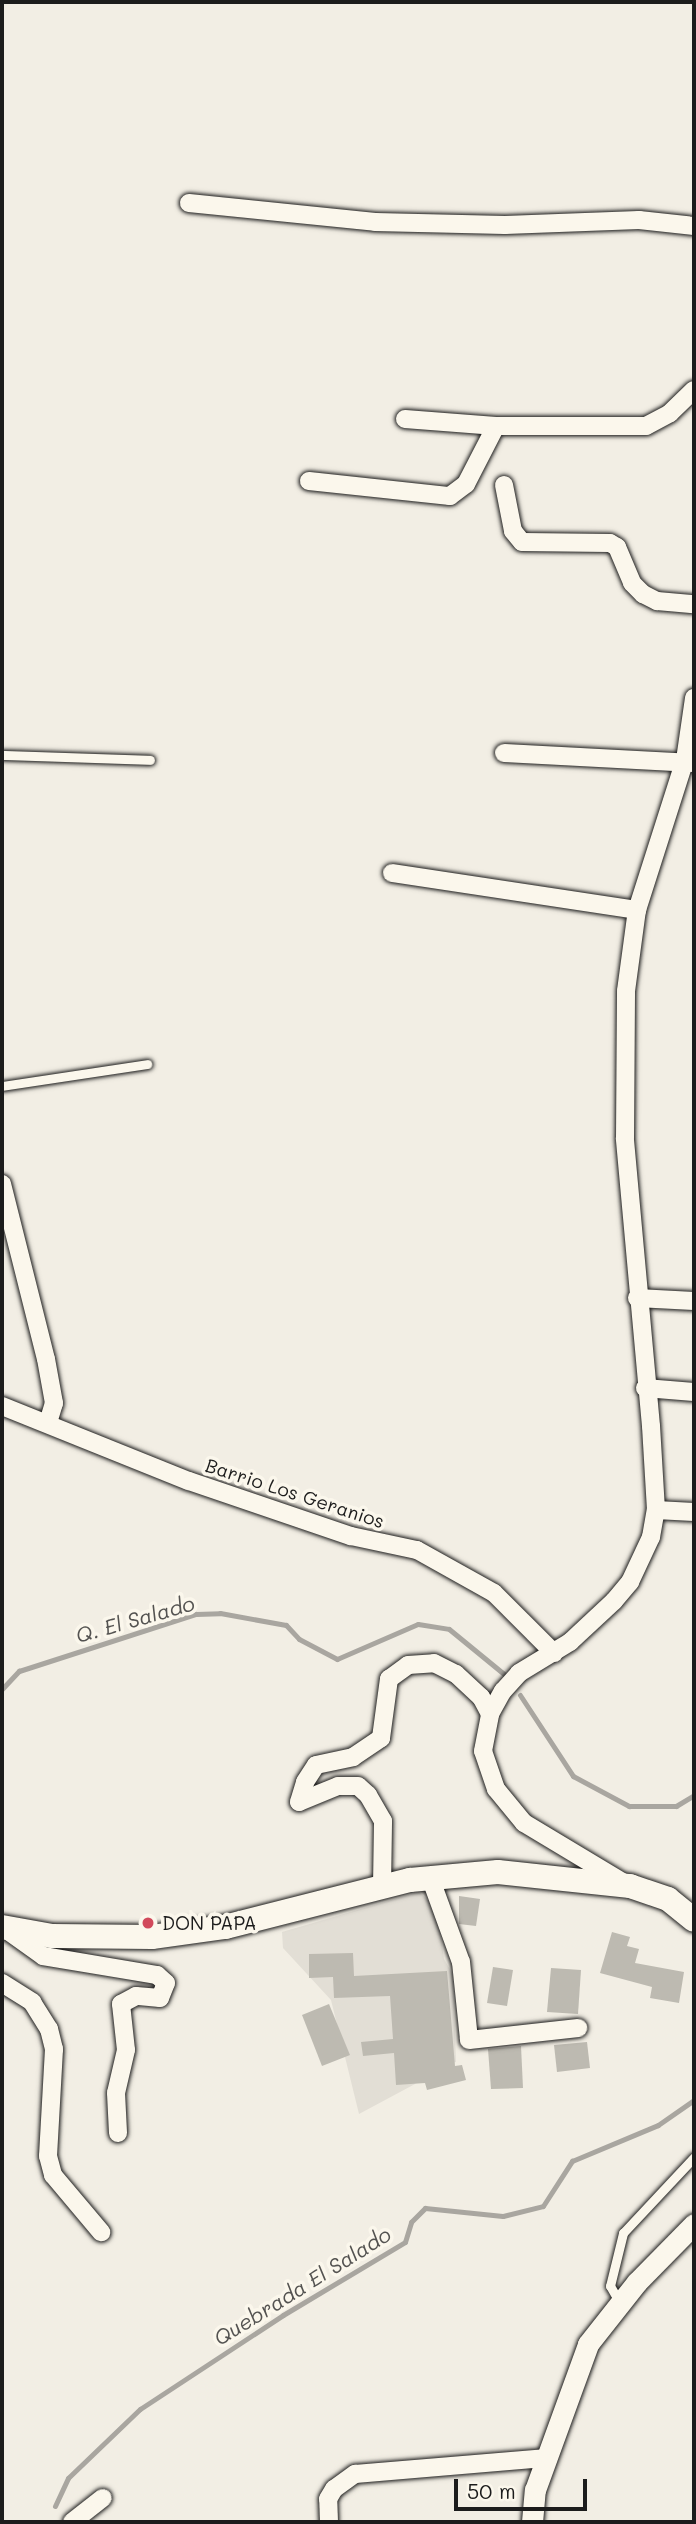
<!DOCTYPE html>
<style>
body{margin:0}
#map{position:relative;width:696px;height:2524px;overflow:hidden;background:#f2eee4;font-family:Mali,sans-serif}
div>[style]{position:absolute}
[style*='--x']{left:calc(var(--x)*1px);top:calc(var(--y)*1px);width:calc(var(--w)*1px);rotate:calc(var(--a)*1deg)}
.built>*{inset:0;background:#e2ded5}
.stream>*{height:5px;margin:-2.5px;padding:0 2.5px;transform-origin:2.5px;border-radius:2.5px;background:#a9a6a0}
.building>*{inset:0;background:#bdbab1}
.roads{filter:drop-shadow(0 0 2px #1c1c1c) drop-shadow(0 0 2px #1c1c1c)}
.service>*{height:9px;margin:-4.5px;padding:0 4.5px;transform-origin:4.5px;border-radius:4.5px;background:#fbf7ec}
.minor>*{height:18px;margin:-9px;padding:0 9px;transform-origin:9px;border-radius:9px;background:#fbf7ec}
.tertiary>*{height:21px;margin:-10.5px;padding:0 10.5px;transform-origin:10.5px;border-radius:10.5px;background:#fbf7ec}
.secondary>*{height:24px;margin:-12px;padding:0 12px;transform-origin:12px;border-radius:12px;background:#fbf7ec}
.dots>*{width:19px;height:19px;translate:-50% -50%;box-sizing:border-box;border:4px solid #fbf7ec;border-radius:50%}
span{translate:-50% -50%;white-space:nowrap;text-align:center;line-height:1.15;-webkit-text-stroke:7px #fbf7ec;paint-order:stroke}
.street-label{font-size:19px;color:#1c1c1c}
.poi-label{font-size:19px;color:#1c1c1c}
.left{translate:0 -50%;text-align:left}
.water-label{font-size:21px;color:#545351;font-style:italic}
.frame{position:absolute;inset:0;border:4px solid #1c1c1c;pointer-events:none}
.scale{position:absolute;left:454px;top:2479px;width:133px;height:32px;box-sizing:border-box;border:4px solid #1c1c1c;border-top:0;padding-left:9px;font-size:21px;line-height:24px;white-space:nowrap;color:#1c1c1c;-webkit-text-stroke:5px #fbf7ec;paint-order:stroke}
</style>
<div id="map">
<div class="built">
<div style="clip-path:polygon(419px 1892px,437px 1909px,444px 1959px,453px 1975px,456px 2062px,430px 2068px,415px 2084px,359px 2114px,331px 2000px,283px 1948px,282px 1932px)"></div>
</div>
<div class="stream">
<div style="--x:2;--y:1689;--w:25;--a:-47"></div>
<div style="--x:19;--y:1671;--w:186;--a:-17.9"></div>
<div style="--x:196;--y:1614;--w:24;--a:-2"></div>
<div style="--x:220;--y:1613;--w:67;--a:10.3"></div>
<div style="--x:286;--y:1625;--w:19;--a:47"></div>
<div style="--x:299;--y:1639;--w:43;--a:27.8"></div>
<div style="--x:337;--y:1659;--w:88;--a:-23.4"></div>
<div style="--x:418;--y:1624;--w:31;--a:9"></div>
<div style="--x:449;--y:1629;--w:71;--a:39.3"></div>
<div style="--x:520;--y:1695;--w:97;--a:56.8"></div>
<div style="--x:573;--y:1776;--w:64;--a:28.2"></div>
<div style="--x:629;--y:1806;--w:47;--a:0"></div>
<div style="--x:676;--y:1806;--w:21;--a:-31"></div>
<div style="--x:55;--y:2506;--w:31;--a:-65"></div>
<div style="--x:68;--y:2478;--w:100;--a:-43.8"></div>
<div style="--x:140;--y:2409;--w:171;--a:-33.3"></div>
<div style="--x:283;--y:2315;--w:142;--a:-30.9"></div>
<div style="--x:405;--y:2242;--w:21;--a:-73"></div>
<div style="--x:411;--y:2222;--w:20;--a:-45"></div>
<div style="--x:425;--y:2208;--w:78;--a:5.9"></div>
<div style="--x:503;--y:2216;--w:41;--a:-14"></div>
<div style="--x:543;--y:2206;--w:54;--a:-57.2"></div>
<div style="--x:572;--y:2161;--w:93;--a:-22.7"></div>
<div style="--x:658;--y:2125;--w:44;--a:-34.8"></div>
</div>
<div class="building">
<div style="clip-path:polygon(459px 1896px,480px 1899px,476px 1926px,459px 1924px)"></div>
<div style="clip-path:polygon(612px 1932px,630px 1937px,627px 1946px,639px 1949px,635px 1963px,684px 1972px,679px 2003px,650px 1998px,652px 1987px,600px 1973px)"></div>
<div style="clip-path:polygon(353px 1953px,354px 1976px,447px 1971px,455px 2066px,462px 2065px,466px 2080px,427px 2090px,425px 2083px,396px 2085px,394px 2053px,363px 2056px,361px 2042px,393px 2039px,390px 1996px,334px 1998px,333px 1977px,309px 1978px,309px 1954px)"></div>
<div style="clip-path:polygon(493px 1967px,513px 1970px,507px 2006px,487px 2003px)"></div>
<div style="clip-path:polygon(551px 1968px,581px 1970px,578px 2014px,547px 2012px)"></div>
<div style="clip-path:polygon(329px 2004px,350px 2055px,322px 2066px,302px 2015px)"></div>
<div style="clip-path:polygon(587px 2042px,590px 2068px,557px 2072px,554px 2045px)"></div>
<div style="clip-path:polygon(521px 2046px,523px 2088px,491px 2089px,488px 2049px)"></div>
</div>
<div class="roads">
<div class="service">
<div style="--x:2;--y:755;--w:148;--a:1.9"></div>
<div style="--x:2;--y:1086;--w:147;--a:-8.6"></div>
<div style="--x:620;--y:2303;--w:20;--a:-120"></div>
<div style="--x:610;--y:2286;--w:55;--a:-76.2"></div>
<div style="--x:623;--y:2233;--w:104;--a:-46.9"></div>
</div>
<div class="minor">
<div style="--x:189;--y:203;--w:187;--a:5.8"></div>
<div style="--x:375;--y:222;--w:130;--a:1.3"></div>
<div style="--x:505;--y:225;--w:134;--a:-2.1"></div>
<div style="--x:639;--y:220;--w:55;--a:6.2"></div>
<div style="--x:405;--y:419;--w:91;--a:4.4"></div>
<div style="--x:496;--y:426;--w:150;--a:0"></div>
<div style="--x:646;--y:426;--w:27;--a:-28"></div>
<div style="--x:670;--y:413;--w:33;--a:-44"></div>
<div style="--x:309;--y:481;--w:142;--a:6.1"></div>
<div style="--x:450;--y:496;--w:20;--a:-37"></div>
<div style="--x:466;--y:484;--w:65;--a:-62.7"></div>
<div style="--x:504;--y:485;--w:47;--a:78.9"></div>
<div style="--x:513;--y:531;--w:14;--a:51"></div>
<div style="--x:522;--y:542;--w:88;--a:0.7"></div>
<div style="--x:610;--y:543;--w:8;--a:30"></div>
<div style="--x:617;--y:547;--w:39;--a:67"></div>
<div style="--x:632;--y:583;--w:16;--a:45"></div>
<div style="--x:643;--y:594;--w:16;--a:27"></div>
<div style="--x:657;--y:601;--w:37;--a:5"></div>
<div style="--x:504;--y:753;--w:190;--a:3"></div>
<div style="--x:392;--y:873;--w:248;--a:8.6"></div>
<div style="--x:2;--y:1184;--w:180;--a:75.9"></div>
<div style="--x:46;--y:1359;--w:45;--a:79.7"></div>
<div style="--x:54;--y:1403;--w:21;--a:107"></div>
<div style="--x:637;--y:1298;--w:57;--a:3"></div>
<div style="--x:645;--y:1388;--w:49;--a:4.7"></div>
<div style="--x:2;--y:1406;--w:201;--a:21.9"></div>
<div style="--x:189;--y:1481;--w:171;--a:18.8"></div>
<div style="--x:351;--y:1536;--w:67;--a:12"></div>
<div style="--x:417;--y:1550;--w:88;--a:29.2"></div>
<div style="--x:494;--y:1593;--w:85;--a:45"></div>
<div style="--x:656;--y:1510;--w:38;--a:3"></div>
<div style="--x:430;--y:1877;--w:90;--a:70"></div>
<div style="--x:461;--y:1962;--w:78;--a:84.1"></div>
<div style="--x:469;--y:2040;--w:110;--a:-6.3"></div>
<div style="--x:624;--y:1883;--w:117;--a:-149"></div>
<div style="--x:524;--y:1823;--w:44;--a:-129.5"></div>
<div style="--x:496;--y:1789;--w:40;--a:-108.9"></div>
<div style="--x:483;--y:1751;--w:38;--a:-79"></div>
<div style="--x:490;--y:1714;--w:26;--a:-61"></div>
<div style="--x:503;--y:1691;--w:24;--a:-48"></div>
<div style="--x:519;--y:1673;--w:60;--a:-31.3"></div>
<div style="--x:570;--y:1642;--w:60;--a:-43"></div>
<div style="--x:614;--y:1601;--w:25;--a:-50"></div>
<div style="--x:630;--y:1582;--w:50;--a:-65"></div>
<div style="--x:651;--y:1537;--w:27;--a:-80"></div>
<div style="--x:656;--y:1510;--w:84;--a:-93.4"></div>
<div style="--x:651;--y:1426;--w:289;--a:-95.2"></div>
<div style="--x:625;--y:1138;--w:147;--a:-89.6"></div>
<div style="--x:626;--y:991;--w:82;--a:-82.3"></div>
<div style="--x:637;--y:910;--w:157;--a:-72.3"></div>
<div style="--x:685;--y:760;--w:63;--a:-81.7"></div>
<div style="--x:382;--y:1887;--w:66;--a:-89.1"></div>
<div style="--x:383;--y:1821;--w:30;--a:-120"></div>
<div style="--x:368;--y:1795;--w:13;--a:-138"></div>
<div style="--x:358;--y:1786;--w:20;--a:180"></div>
<div style="--x:338;--y:1786;--w:42;--a:157.7"></div>
<div style="--x:299;--y:1802;--w:21;--a:-73"></div>
<div style="--x:305;--y:1782;--w:20;--a:-57"></div>
<div style="--x:316;--y:1765;--w:38;--a:-12"></div>
<div style="--x:353;--y:1757;--w:34;--a:-34"></div>
<div style="--x:381;--y:1738;--w:60;--a:-82.3"></div>
<div style="--x:389;--y:1679;--w:24;--a:-36"></div>
<div style="--x:408;--y:1665;--w:26;--a:-4"></div>
<div style="--x:434;--y:1663;--w:25;--a:27"></div>
<div style="--x:456;--y:1674;--w:34;--a:43"></div>
<div style="--x:481;--y:1697;--w:19;--a:62"></div>
<div style="--x:8;--y:1931;--w:43;--a:35.5"></div>
<div style="--x:43;--y:1956;--w:116;--a:9.5"></div>
<div style="--x:157;--y:1975;--w:12;--a:42"></div>
<div style="--x:166;--y:1983;--w:16;--a:112"></div>
<div style="--x:160;--y:1998;--w:24;--a:-175"></div>
<div style="--x:136;--y:1996;--w:17;--a:152"></div>
<div style="--x:121;--y:2004;--w:46;--a:83.8"></div>
<div style="--x:126;--y:2050;--w:44;--a:103.1"></div>
<div style="--x:116;--y:2093;--w:40;--a:87.1"></div>
<div style="--x:2;--y:1983;--w:36;--a:32"></div>
<div style="--x:32;--y:2002;--w:32;--a:58"></div>
<div style="--x:49;--y:2029;--w:21;--a:76"></div>
<div style="--x:54;--y:2049;--w:107;--a:93.2"></div>
<div style="--x:48;--y:2156;--w:20;--a:75"></div>
<div style="--x:53;--y:2175;--w:75;--a:49.9"></div>
<div style="--x:72;--y:2522;--w:39;--a:-38"></div>
<div style="--x:329;--y:2522;--w:23;--a:-92"></div>
<div style="--x:328;--y:2499;--w:12;--a:-59"></div>
<div style="--x:334;--y:2489;--w:26;--a:-36"></div>
<div style="--x:355;--y:2474;--w:193;--a:-4.8"></div>
</div>
<div class="tertiary">
<div style="--x:532;--y:2522;--w:32;--a:-85"></div>
<div style="--x:535;--y:2490;--w:155;--a:-70"></div>
<div style="--x:588;--y:2344;--w:79;--a:-51.7"></div>
<div style="--x:637;--y:2282;--w:81;--a:-45.5"></div>
</div>
<div class="secondary">
<div style="--x:2;--y:1927;--w:51;--a:10.2"></div>
<div style="--x:52;--y:1936;--w:100;--a:0.6"></div>
<div style="--x:152;--y:1937;--w:74;--a:-7.8"></div>
<div style="--x:225;--y:1927;--w:191;--a:-14.3"></div>
<div style="--x:410;--y:1880;--w:88;--a:-5.2"></div>
<div style="--x:498;--y:1872;--w:133;--a:6.1"></div>
<div style="--x:630;--y:1886;--w:40;--a:18.9"></div>
<div style="--x:668;--y:1899;--w:33;--a:39"></div>
</div>
</div>
<div class="dots">
<div style="left:148px;top:1923px;background:#d1495b"></div>
</div>
<div class="street-label">
<span style="left:295px;top:1493px;rotate:18deg">Barrio Los Geranios</span>
</div>
<div class="poi-label">
<span class="left" style="left:162px;top:1923px">DON PAPA</span>
</div>
<div class="water-label">
<span style="left:135px;top:1619px;rotate:-16deg">Q. El Salado</span>
<span style="left:302px;top:2286px;rotate:-32deg">Quebrada El Salado</span>
</div>
<div class="frame"></div>
<div class="scale">50 m</div>
</div>
